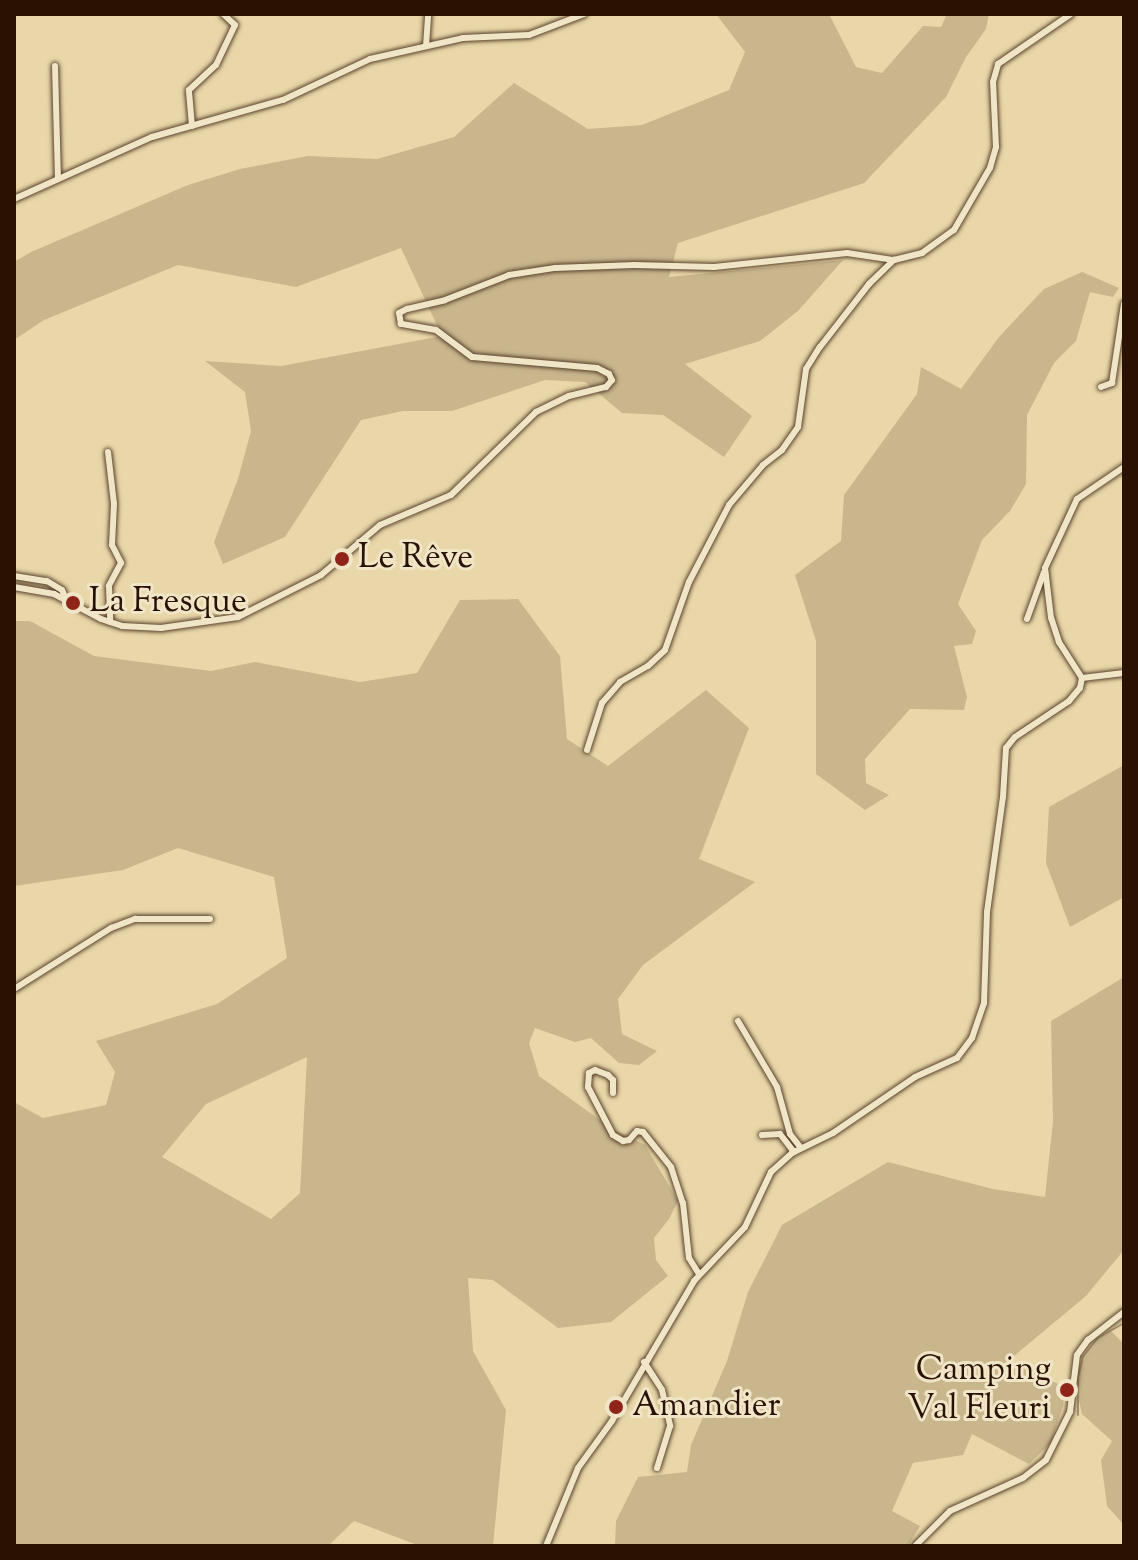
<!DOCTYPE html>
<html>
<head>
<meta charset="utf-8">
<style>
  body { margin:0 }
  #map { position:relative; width:1138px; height:1560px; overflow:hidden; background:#e9d7a9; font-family:"Sorts Mill Goudy",serif }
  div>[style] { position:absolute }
  .green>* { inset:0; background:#c9b68d }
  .stream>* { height:2px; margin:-1px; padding:0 1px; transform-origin:1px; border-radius:1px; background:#a89470 }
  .roads { filter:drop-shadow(0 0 2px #5a432c) drop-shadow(0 0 2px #5a432c) }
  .minor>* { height:6px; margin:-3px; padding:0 3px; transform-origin:3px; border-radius:3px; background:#f1e5c7 }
  .dots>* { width:22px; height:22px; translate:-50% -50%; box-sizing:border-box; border:4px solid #f1e5c7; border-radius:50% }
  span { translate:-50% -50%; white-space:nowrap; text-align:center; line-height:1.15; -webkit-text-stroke:6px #f1e5c7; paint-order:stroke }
  .poi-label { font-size:34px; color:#2a1202 }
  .left { translate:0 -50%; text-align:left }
  .right { translate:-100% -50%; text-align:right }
  .frame { position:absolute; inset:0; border:16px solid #2a1202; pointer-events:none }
</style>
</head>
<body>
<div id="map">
  <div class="green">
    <div style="clip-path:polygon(716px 14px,829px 14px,856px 67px,882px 73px,923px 26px,941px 27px,947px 14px,989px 14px,986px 29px,966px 57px,946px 97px,864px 183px,678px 243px,669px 277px,843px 260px,798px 311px,760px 341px,685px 364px,752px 416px,724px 457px,663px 415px,622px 413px,585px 382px,545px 380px,452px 411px,403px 411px,361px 420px,285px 537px,223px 564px,214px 542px,238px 479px,251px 431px,245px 392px,205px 361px,281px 366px,442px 336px,401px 248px,296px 287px,178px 265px,44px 320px,14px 340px,14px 262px,31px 252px,188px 185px,240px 169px,308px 156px,377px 159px,454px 137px,514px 83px,588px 129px,642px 125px,729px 90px,745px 52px)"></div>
    <div style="clip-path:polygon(1082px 272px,1119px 288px,1113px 297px,1090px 292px,1076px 341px,1054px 363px,1027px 415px,1026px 484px,1010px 511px,982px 540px,958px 604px,976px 631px,972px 644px,954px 646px,967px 697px,964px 710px,910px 709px,865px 759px,866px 783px,889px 795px,865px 810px,816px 774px,816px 641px,795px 575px,841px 541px,844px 495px,917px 394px,921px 367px,961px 389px,999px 337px,1044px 289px)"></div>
    <div style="clip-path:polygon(evenodd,518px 599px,560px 656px,567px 739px,608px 766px,706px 690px,749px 728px,699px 859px,755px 882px,643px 965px,618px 999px,622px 1034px,657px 1051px,639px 1065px,619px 1063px,591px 1038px,575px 1042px,535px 1028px,529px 1043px,539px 1076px,611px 1128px,645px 1145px,678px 1201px,669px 1219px,654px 1238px,656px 1260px,668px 1276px,611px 1322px,558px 1328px,493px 1280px,468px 1278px,473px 1351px,506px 1410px,493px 1546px,420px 1546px,354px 1521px,328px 1546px,14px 1546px,14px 1102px,43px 1118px,106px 1105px,115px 1072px,96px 1041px,217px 1004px,287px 958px,274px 877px,178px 848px,123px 870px,14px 886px,14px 621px,30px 621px,94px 656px,211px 671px,255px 662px,360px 682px,417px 673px,460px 600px,518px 599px,307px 1057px,300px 1193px,271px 1219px,162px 1157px,206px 1104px,307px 1057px)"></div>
    <div style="clip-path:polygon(1124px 765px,1124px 897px,1070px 927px,1046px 863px,1049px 807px)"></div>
    <div style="clip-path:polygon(1124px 977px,1124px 1250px,1086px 1296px,1008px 1361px,1065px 1387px,1063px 1406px,1051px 1443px,1029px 1464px,972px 1434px,963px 1455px,913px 1463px,892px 1511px,920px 1526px,908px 1546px,615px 1546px,616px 1521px,638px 1477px,687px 1472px,691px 1445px,727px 1361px,748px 1292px,782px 1225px,888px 1162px,993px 1189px,1045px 1197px,1053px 1121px,1051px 1021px)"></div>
    <div style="clip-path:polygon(1111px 1331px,1124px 1344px,1124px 1525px,1107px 1506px,1101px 1460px,1112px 1441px,1082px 1414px,1079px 1400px,1079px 1371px,1085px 1357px,1098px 1340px)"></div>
  </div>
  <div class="stream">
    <div style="left:1078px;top:1415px;width:39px;rotate:-90deg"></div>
    <div style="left:1078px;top:1376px;width:20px;rotate:-75deg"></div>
    <div style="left:1083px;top:1357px;width:24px;rotate:-52deg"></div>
    <div style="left:1098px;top:1338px;width:30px;rotate:-30deg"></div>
  </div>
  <div class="roads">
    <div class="minor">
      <div style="left:426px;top:46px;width:32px;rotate:-86deg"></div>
      <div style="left:55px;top:66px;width:111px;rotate:88.5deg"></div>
      <div style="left:192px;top:126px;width:36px;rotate:-95deg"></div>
      <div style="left:189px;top:90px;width:37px;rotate:-43deg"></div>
      <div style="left:216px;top:65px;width:44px;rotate:-64.6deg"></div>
      <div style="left:235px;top:25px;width:16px;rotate:-137deg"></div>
      <div style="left:14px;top:199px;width:151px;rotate:-24.2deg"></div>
      <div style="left:152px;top:137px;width:136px;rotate:-15.8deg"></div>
      <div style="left:283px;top:100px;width:96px;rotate:-25.2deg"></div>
      <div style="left:370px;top:59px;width:95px;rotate:-12.7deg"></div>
      <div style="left:463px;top:38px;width:66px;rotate:-2.6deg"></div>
      <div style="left:529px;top:35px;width:59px;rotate:-20.9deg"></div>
      <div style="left:1101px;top:387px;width:12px;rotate:-20deg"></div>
      <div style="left:1112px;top:383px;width:80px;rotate:-81.4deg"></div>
      <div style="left:108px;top:452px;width:52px;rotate:83.4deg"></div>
      <div style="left:114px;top:504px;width:41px;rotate:92.8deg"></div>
      <div style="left:112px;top:545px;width:20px;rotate:63deg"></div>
      <div style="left:121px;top:563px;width:26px;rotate:118deg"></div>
      <div style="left:109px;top:586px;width:36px;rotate:88deg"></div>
      <div style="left:14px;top:576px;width:33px;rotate:9deg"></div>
      <div style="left:47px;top:581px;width:17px;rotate:31deg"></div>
      <div style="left:62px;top:590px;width:10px;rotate:66deg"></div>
      <div style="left:14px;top:587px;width:41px;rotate:9.9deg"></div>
      <div style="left:54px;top:594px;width:53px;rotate:28deg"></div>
      <div style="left:101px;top:619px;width:22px;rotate:18deg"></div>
      <div style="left:122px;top:626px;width:39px;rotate:3deg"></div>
      <div style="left:161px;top:628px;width:78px;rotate:-8.1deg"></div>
      <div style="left:238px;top:617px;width:93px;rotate:-26.8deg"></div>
      <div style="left:321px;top:575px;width:77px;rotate:-40.3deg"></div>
      <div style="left:380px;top:525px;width:77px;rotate:-22.9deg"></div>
      <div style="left:451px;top:495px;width:119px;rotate:-44.3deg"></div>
      <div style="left:536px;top:412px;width:37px;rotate:-26deg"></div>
      <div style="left:569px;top:396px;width:38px;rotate:-14deg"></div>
      <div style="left:606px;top:387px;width:9px;rotate:-49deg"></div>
      <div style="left:612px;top:380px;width:7px;rotate:-117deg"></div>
      <div style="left:609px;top:374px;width:13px;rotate:-153deg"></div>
      <div style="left:597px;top:368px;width:125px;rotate:-175deg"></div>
      <div style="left:472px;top:357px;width:45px;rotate:-143.1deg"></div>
      <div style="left:436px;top:330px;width:36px;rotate:-170deg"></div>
      <div style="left:401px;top:324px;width:11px;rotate:-100deg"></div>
      <div style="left:399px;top:313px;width:9px;rotate:-27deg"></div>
      <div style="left:407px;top:309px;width:39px;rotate:-13deg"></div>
      <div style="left:445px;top:300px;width:69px;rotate:-21.3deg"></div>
      <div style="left:509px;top:275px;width:47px;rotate:-8.7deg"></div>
      <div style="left:555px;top:268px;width:79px;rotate:-2.2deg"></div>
      <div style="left:634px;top:265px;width:80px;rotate:1.4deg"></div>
      <div style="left:714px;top:267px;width:134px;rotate:-6deg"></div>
      <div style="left:847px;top:253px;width:48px;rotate:8.5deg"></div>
      <div style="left:894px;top:260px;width:29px;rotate:-14deg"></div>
      <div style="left:922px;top:253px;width:39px;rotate:-36deg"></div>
      <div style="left:954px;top:230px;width:72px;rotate:-59.9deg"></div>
      <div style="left:990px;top:168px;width:22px;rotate:-74deg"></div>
      <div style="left:996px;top:147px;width:65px;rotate:-92.6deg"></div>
      <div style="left:993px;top:82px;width:19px;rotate:-74deg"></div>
      <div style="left:998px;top:64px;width:88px;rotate:-34.4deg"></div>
      <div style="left:1027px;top:619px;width:50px;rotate:-70.1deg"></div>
      <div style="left:1082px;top:678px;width:42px;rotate:-6.8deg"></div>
      <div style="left:587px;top:750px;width:49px;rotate:-72.3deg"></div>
      <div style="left:602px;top:703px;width:28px;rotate:-49deg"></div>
      <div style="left:620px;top:682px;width:32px;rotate:-30deg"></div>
      <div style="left:648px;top:666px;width:23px;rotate:-43deg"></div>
      <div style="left:665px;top:650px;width:72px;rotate:-70.6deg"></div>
      <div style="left:689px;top:582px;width:87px;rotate:-62.5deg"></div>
      <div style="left:729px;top:505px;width:52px;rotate:-49.6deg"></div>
      <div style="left:763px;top:465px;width:24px;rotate:-38deg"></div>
      <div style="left:782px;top:450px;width:28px;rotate:-55deg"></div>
      <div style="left:798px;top:427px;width:59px;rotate:-82.1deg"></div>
      <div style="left:806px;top:369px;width:26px;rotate:-58deg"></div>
      <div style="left:820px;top:347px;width:80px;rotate:-52.1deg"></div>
      <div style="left:869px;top:284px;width:35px;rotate:-44deg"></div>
      <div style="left:14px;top:989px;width:115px;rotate:-32.2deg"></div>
      <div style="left:111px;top:928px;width:26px;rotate:-21deg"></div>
      <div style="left:135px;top:919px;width:75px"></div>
      <div style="left:738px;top:1021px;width:77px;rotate:59.4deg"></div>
      <div style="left:777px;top:1087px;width:49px;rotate:74.5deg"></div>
      <div style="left:790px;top:1134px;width:18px;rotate:52deg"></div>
      <div style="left:613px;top:1093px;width:13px;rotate:-90deg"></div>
      <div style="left:613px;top:1080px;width:7px;rotate:-135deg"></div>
      <div style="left:608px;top:1075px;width:14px;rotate:-159deg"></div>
      <div style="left:595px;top:1070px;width:7px;rotate:153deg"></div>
      <div style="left:589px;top:1073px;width:14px;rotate:94deg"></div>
      <div style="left:588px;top:1087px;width:54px;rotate:62.5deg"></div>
      <div style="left:613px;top:1135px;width:12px;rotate:31deg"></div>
      <div style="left:623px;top:1141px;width:6px;rotate:-9deg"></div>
      <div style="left:629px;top:1140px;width:12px;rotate:-48deg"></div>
      <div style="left:637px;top:1131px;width:6px;rotate:9deg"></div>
      <div style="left:643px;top:1132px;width:45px;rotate:51.3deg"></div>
      <div style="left:671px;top:1167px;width:38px;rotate:72deg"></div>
      <div style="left:683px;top:1203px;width:55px;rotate:83.8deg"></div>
      <div style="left:689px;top:1258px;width:19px;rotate:58deg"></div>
      <div style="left:762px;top:1135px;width:18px;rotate:-3deg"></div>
      <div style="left:780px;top:1134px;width:23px;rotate:52deg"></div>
      <div style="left:644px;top:1362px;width:33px;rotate:57deg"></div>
      <div style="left:662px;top:1390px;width:37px;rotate:77deg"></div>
      <div style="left:670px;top:1426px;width:44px;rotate:107.2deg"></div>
      <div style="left:546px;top:1546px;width:84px;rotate:-67.7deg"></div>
      <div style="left:578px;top:1468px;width:58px;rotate:-54.1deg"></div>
      <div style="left:612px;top:1421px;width:162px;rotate:-59.6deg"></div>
      <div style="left:694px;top:1281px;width:74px;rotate:-46.6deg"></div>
      <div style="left:745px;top:1227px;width:61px;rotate:-64.7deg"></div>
      <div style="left:771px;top:1172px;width:28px;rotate:-42deg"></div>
      <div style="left:792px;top:1153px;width:46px;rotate:-26deg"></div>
      <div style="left:833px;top:1133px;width:99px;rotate:-34.3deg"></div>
      <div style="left:915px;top:1077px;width:46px;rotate:-24.3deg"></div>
      <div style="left:957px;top:1058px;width:25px;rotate:-53deg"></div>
      <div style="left:972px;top:1038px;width:37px;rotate:-71deg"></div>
      <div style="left:984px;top:1003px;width:91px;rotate:-88.1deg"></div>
      <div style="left:987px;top:912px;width:116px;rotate:-82.1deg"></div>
      <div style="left:1003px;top:797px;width:49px;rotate:-86.5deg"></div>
      <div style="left:1006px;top:748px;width:14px;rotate:-51deg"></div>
      <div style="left:1015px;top:737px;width:65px;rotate:-33.7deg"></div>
      <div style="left:1069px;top:701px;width:17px;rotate:-50deg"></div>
      <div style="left:1080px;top:688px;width:10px;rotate:-79deg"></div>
      <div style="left:1082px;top:678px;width:43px;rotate:-122.6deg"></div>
      <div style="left:1059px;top:642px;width:25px;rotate:-108deg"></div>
      <div style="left:1051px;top:618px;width:50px;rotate:-96.8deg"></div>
      <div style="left:1045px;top:568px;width:76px;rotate:-65.1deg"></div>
      <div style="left:1077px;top:499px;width:57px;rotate:-34.2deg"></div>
      <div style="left:915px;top:1546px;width:49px;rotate:-45deg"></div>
      <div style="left:950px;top:1511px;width:80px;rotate:-24.3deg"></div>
      <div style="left:1023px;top:1478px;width:29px;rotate:-38deg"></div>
      <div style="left:1046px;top:1460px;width:54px;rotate:-63.4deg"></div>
      <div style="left:1070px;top:1412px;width:57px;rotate:-83deg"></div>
      <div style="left:1077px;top:1355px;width:19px;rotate:-54deg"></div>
      <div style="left:1088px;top:1340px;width:46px;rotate:-37.9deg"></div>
    </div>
  </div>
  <div class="dots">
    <div style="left:342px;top:559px;background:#8f2418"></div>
    <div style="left:73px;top:603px;background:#8f2418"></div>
    <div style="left:1067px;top:1390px;background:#8f2418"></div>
    <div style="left:616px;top:1407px;background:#8f2418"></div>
  </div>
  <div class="poi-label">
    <span class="left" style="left:358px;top:559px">Le Rêve</span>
    <span class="left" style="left:89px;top:603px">La Fresque</span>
    <span class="right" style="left:1051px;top:1390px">Camping<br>Val Fleuri</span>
    <span class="left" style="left:632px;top:1407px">Amandier</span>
  </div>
  <div class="frame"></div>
</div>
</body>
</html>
